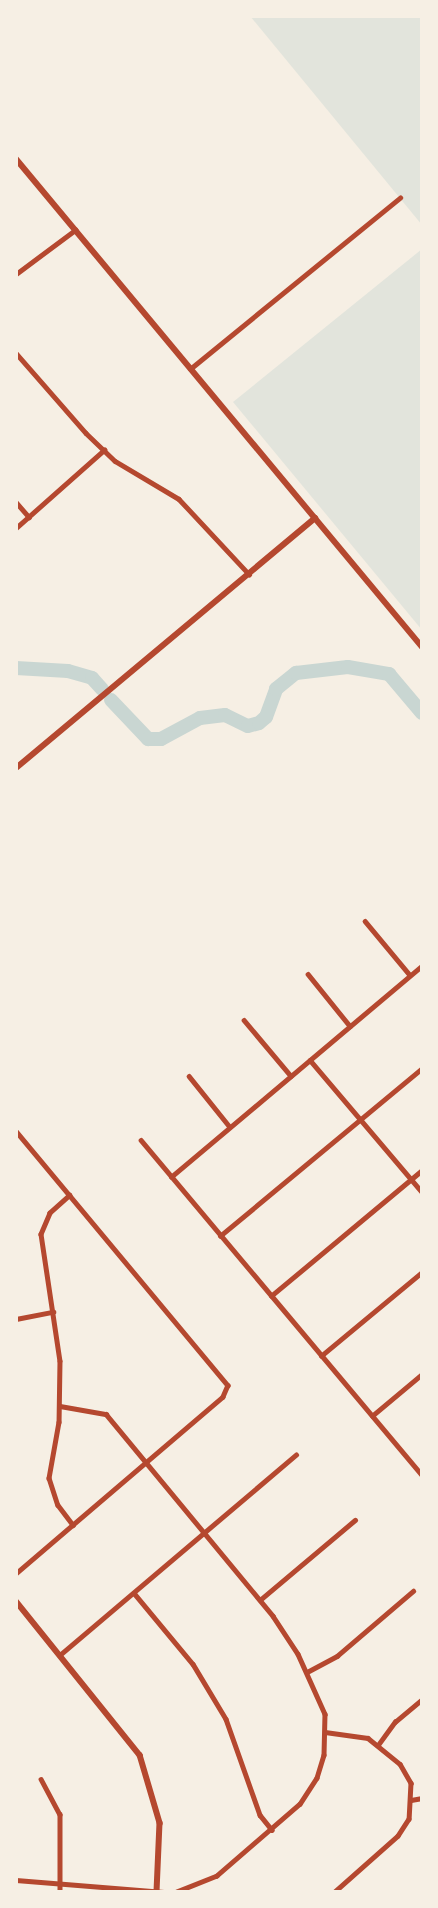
<!DOCTYPE html>
<html>
<head>
<meta charset="utf-8">
<style>
  body { margin:0 }
  #map { position:relative; width:438px; height:1908px; overflow:hidden; background:#f6efe4; font-family:Signika,sans-serif }
  div>[style] { position:absolute }
  .green>* { inset:0; background:#e2e4dc }
  .river>* { height:14px; margin:-7px; padding:0 7px; transform-origin:7px; border-radius:7px; background:#c9d6d2 }
  .minor>* { height:4.5px; margin:-2.25px; padding:0 2.25px; transform-origin:2.25px; border-radius:2.25px; background:#b5482f }
  .tertiary>* { height:5.5px; margin:-2.75px; padding:0 2.75px; transform-origin:2.75px; border-radius:2.75px; background:#b5482f }
  .secondary>* { height:6px; margin:-3px; padding:0 3px; transform-origin:3px; border-radius:3px; background:#b5482f }
  span { translate:-50% -50%; white-space:nowrap; text-align:center; line-height:1.15; -webkit-text-stroke:4.5px #f6efe4; paint-order:stroke }
  .frame { position:absolute; inset:0; border:18px solid #f6efe4; pointer-events:none }
</style>
</head>
<body>
<div id="map">
  <div class="green">
    <div style="clip-path:polygon(250px 16px,422px 16px,422px 225px)"></div>
    <div style="clip-path:polygon(422px 249px,422px 630px,233px 402px)"></div>
  </div>
  <div class="river">
    <div style="left:16px;top:668px;width:52px;rotate:3.3deg"></div>
    <div style="left:68px;top:671px;width:25px;rotate:16deg"></div>
    <div style="left:92px;top:678px;width:15px;rotate:48deg"></div>
    <div style="left:111px;top:700px;width:54px;rotate:46.5deg"></div>
    <div style="left:148px;top:739px;width:13px"></div>
    <div style="left:161px;top:739px;width:44px;rotate:-28.3deg"></div>
    <div style="left:200px;top:718px;width:25px;rotate:-7deg"></div>
    <div style="left:225px;top:715px;width:25px;rotate:26deg"></div>
    <div style="left:248px;top:726px;width:11px;rotate:-15deg"></div>
    <div style="left:259px;top:723px;width:9px;rotate:-41deg"></div>
    <div style="left:266px;top:717px;width:30px;rotate:-70deg"></div>
    <div style="left:276px;top:689px;width:26px;rotate:-39deg"></div>
    <div style="left:296px;top:673px;width:52px;rotate:-6.6deg"></div>
    <div style="left:348px;top:667px;width:42px;rotate:9.7deg"></div>
    <div style="left:389px;top:674px;width:51px;rotate:49.8deg"></div>
  </div>
  <div class="minor">
    <div style="left:16px;top:274px;width:74px;rotate:-36.7deg"></div>
    <div style="left:16px;top:353px;width:106px;rotate:48.8deg"></div>
    <div style="left:86px;top:433px;width:40px;rotate:44deg"></div>
    <div style="left:115px;top:461px;width:74px;rotate:30.7deg"></div>
    <div style="left:179px;top:499px;width:103px;rotate:47deg"></div>
    <div style="left:190px;top:369px;width:271px;rotate:-39.2deg"></div>
    <div style="left:16px;top:502px;width:20px;rotate:49deg"></div>
    <div style="left:16px;top:528px;width:118px;rotate:-41.6deg"></div>
    <div style="left:365px;top:921px;width:70px;rotate:50.2deg"></div>
    <div style="left:308px;top:974px;width:67px;rotate:51.1deg"></div>
    <div style="left:244px;top:1020px;width:73px;rotate:50deg"></div>
    <div style="left:310px;top:1060px;width:173px;rotate:49.7deg"></div>
    <div style="left:189px;top:1076px;width:65px;rotate:51.2deg"></div>
    <div style="left:16px;top:1131px;width:331px;rotate:50.2deg"></div>
    <div style="left:228px;top:1385px;width:13px;rotate:113deg"></div>
    <div style="left:223px;top:1397px;width:272px;rotate:139.5deg"></div>
    <div style="left:141px;top:1140px;width:437px;rotate:50deg"></div>
    <div style="left:171px;top:1177px;width:328px;rotate:-40.1deg"></div>
    <div style="left:70px;top:1195px;width:27px;rotate:138deg"></div>
    <div style="left:50px;top:1213px;width:23px;rotate:113deg"></div>
    <div style="left:41px;top:1234px;width:128px;rotate:81.5deg"></div>
    <div style="left:60px;top:1361px;width:61px;rotate:90.9deg"></div>
    <div style="left:59px;top:1422px;width:57px;rotate:100.1deg"></div>
    <div style="left:49px;top:1478px;width:28px;rotate:72deg"></div>
    <div style="left:58px;top:1505px;width:25px;rotate:53deg"></div>
    <div style="left:220px;top:1236px;width:263px;rotate:-39.7deg"></div>
    <div style="left:271px;top:1296px;width:197px;rotate:-39.8deg"></div>
    <div style="left:16px;top:1319px;width:38px;rotate:-11deg"></div>
    <div style="left:321px;top:1356px;width:131px;rotate:-39.7deg"></div>
    <div style="left:60px;top:1406px;width:47px;rotate:9.9deg"></div>
    <div style="left:106px;top:1414px;width:262px;rotate:50.4deg"></div>
    <div style="left:273px;top:1616px;width:45px;rotate:56.7deg"></div>
    <div style="left:298px;top:1654px;width:66px;rotate:65.8deg"></div>
    <div style="left:325px;top:1714px;width:41px;rotate:91.4deg"></div>
    <div style="left:324px;top:1755px;width:24px;rotate:107deg"></div>
    <div style="left:317px;top:1778px;width:31px;rotate:123deg"></div>
    <div style="left:300px;top:1804px;width:110px;rotate:139.1deg"></div>
    <div style="left:217px;top:1876px;width:43px;rotate:158.2deg"></div>
    <div style="left:372px;top:1416px;width:65px;rotate:-40deg"></div>
    <div style="left:134px;top:1593px;width:92px;rotate:50.3deg"></div>
    <div style="left:193px;top:1664px;width:64px;rotate:59deg"></div>
    <div style="left:226px;top:1719px;width:102px;rotate:70.5deg"></div>
    <div style="left:260px;top:1815px;width:19px;rotate:51deg"></div>
    <div style="left:260px;top:1600px;width:124px;rotate:-40.1deg"></div>
    <div style="left:61px;top:1654px;width:308px;rotate:-40.3deg"></div>
    <div style="left:307px;top:1672px;width:34px;rotate:-28deg"></div>
    <div style="left:337px;top:1656px;width:100px;rotate:-40.5deg"></div>
    <div style="left:325px;top:1732px;width:43px;rotate:7.9deg"></div>
    <div style="left:368px;top:1738px;width:41px;rotate:39.1deg"></div>
    <div style="left:400px;top:1764px;width:22px;rotate:60deg"></div>
    <div style="left:411px;top:1783px;width:36px;rotate:93deg"></div>
    <div style="left:409px;top:1819px;width:20px;rotate:123deg"></div>
    <div style="left:398px;top:1836px;width:84px;rotate:138.4deg"></div>
    <div style="left:378px;top:1745px;width:29px;rotate:-54deg"></div>
    <div style="left:395px;top:1722px;width:35px;rotate:-40deg"></div>
    <div style="left:41px;top:1779px;width:40px;rotate:62deg"></div>
    <div style="left:60px;top:1814px;width:78px;rotate:90deg"></div>
    <div style="left:411px;top:1800px;width:11px;rotate:-10deg"></div>
    <div style="left:16px;top:1880px;width:148px;rotate:4.6deg"></div>
  </div>
  <div class="tertiary">
    <div style="left:16px;top:1601px;width:198px;rotate:51.2deg"></div>
    <div style="left:140px;top:1755px;width:71px;rotate:73.6deg"></div>
    <div style="left:160px;top:1823px;width:69px;rotate:92.5deg"></div>
  </div>
  <div class="secondary">
    <div style="left:16px;top:159px;width:635px;rotate:50.24deg"></div>
    <div style="left:16px;top:768px;width:390px;rotate:-39.9deg"></div>
  </div>
  <div class="frame"></div>
</div>
</body>
</html>
